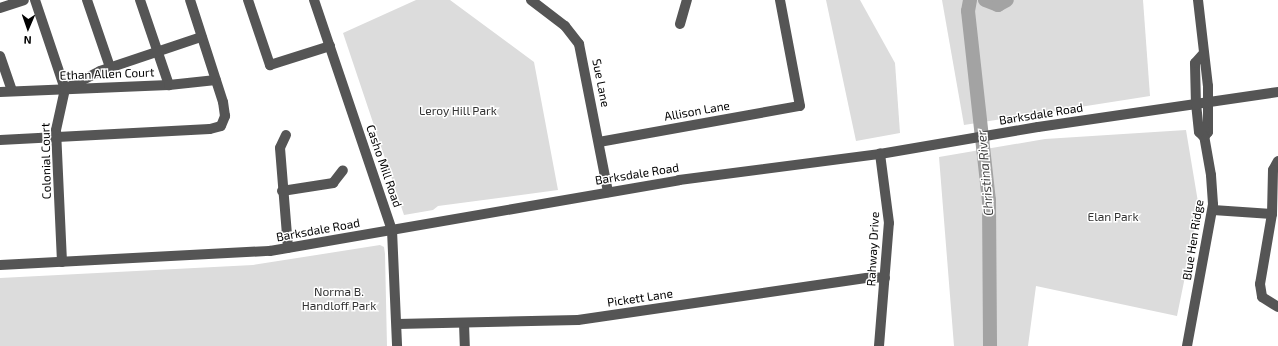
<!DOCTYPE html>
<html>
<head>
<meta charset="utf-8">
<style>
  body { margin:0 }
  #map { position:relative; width:1278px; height:346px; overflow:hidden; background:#fff; font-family:"Exo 2",sans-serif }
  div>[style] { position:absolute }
  .green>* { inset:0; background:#dcdcdc }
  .river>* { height:14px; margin:-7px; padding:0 7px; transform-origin:7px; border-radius:7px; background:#a3a3a3 }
  .minor>* { height:10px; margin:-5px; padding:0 5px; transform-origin:5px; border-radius:5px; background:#555 }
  span { translate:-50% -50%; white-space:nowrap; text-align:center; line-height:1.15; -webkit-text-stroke:3px #fff; paint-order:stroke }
  .street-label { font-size:12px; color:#000 }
  .park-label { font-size:12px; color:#333 }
  .water-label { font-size:13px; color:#444; font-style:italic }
  .north { position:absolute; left:8px; top:8px; width:40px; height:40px; -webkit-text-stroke:3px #fff; paint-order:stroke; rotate:182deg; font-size:11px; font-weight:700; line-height:16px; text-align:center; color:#000 }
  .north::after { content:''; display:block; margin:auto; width:14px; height:18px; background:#000; clip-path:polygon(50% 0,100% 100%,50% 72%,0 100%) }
</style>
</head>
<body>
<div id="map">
  <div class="green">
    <div style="clip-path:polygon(416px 0,450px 0,534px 62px,558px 190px,438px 206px,433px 210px,404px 215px,343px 33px)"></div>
    <div style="clip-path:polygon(826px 0,860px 0,895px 63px,900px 133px,856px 141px)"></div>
    <div style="clip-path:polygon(942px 0,1143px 0,1150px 96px,964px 125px)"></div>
    <div style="clip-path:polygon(1186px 130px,1199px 208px,1177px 316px,1036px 286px,1028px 346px,954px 346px,939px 157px,1045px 139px)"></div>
    <div style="clip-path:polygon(380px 245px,384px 247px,385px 254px,387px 346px,0 346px,0 278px,253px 265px)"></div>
  </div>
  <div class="river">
    <div style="left:970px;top:0;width:11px;rotate:100deg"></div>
    <div style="left:968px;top:11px;width:190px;rotate:83.7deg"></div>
    <div style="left:989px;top:200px;width:146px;rotate:89.6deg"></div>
    <div style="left:985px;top:0;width:14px;rotate:21deg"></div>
    <div style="left:998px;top:5px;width:10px;rotate:-29deg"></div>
  </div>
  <div class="minor">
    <div style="left:35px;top:0;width:94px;rotate:71.4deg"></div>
    <div style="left:87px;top:0;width:71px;rotate:71.1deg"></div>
    <div style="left:140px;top:0;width:90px;rotate:71.2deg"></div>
    <div style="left:248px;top:0;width:69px;rotate:71.3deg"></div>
    <div style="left:270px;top:65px;width:63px;rotate:-17.6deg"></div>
    <div style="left:314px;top:0;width:243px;rotate:71.3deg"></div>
    <div style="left:392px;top:230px;width:116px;rotate:87.5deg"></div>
    <div style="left:531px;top:0;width:43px;rotate:37.4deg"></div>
    <div style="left:565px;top:26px;width:23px;rotate:52deg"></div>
    <div style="left:579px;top:44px;width:151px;rotate:78.9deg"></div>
    <div style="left:1198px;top:0;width:87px;rotate:83.4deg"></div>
    <div style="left:1208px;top:86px;width:46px;rotate:90deg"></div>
    <div style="left:1208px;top:132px;width:6px;rotate:129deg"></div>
    <div style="left:0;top:8px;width:25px;rotate:-18deg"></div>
    <div style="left:680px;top:24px;width:25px;rotate:-74deg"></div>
    <div style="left:0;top:56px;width:37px;rotate:71deg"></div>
    <div style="left:0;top:92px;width:169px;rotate:-2.4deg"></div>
    <div style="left:169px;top:85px;width:47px;rotate:-6.1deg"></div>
    <div style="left:286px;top:135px;width:14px;rotate:115deg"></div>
    <div style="left:280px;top:148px;width:100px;rotate:85.4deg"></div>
    <div style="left:0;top:140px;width:210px;rotate:-3deg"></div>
    <div style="left:210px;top:129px;width:11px;rotate:-15deg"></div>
    <div style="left:221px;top:126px;width:11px;rotate:-68deg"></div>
    <div style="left:225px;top:116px;width:14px;rotate:-98deg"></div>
    <div style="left:223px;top:102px;width:107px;rotate:-107.9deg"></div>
    <div style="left:599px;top:142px;width:204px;rotate:-10.2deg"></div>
    <div style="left:800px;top:106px;width:108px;rotate:-100.7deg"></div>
    <div style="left:1278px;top:161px;width:10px;rotate:119deg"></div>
    <div style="left:1273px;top:170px;width:44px;rotate:91.3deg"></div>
    <div style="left:1272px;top:214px;width:71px;rotate:99.7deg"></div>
    <div style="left:1260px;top:284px;width:13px;rotate:81deg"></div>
    <div style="left:1262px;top:297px;width:19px;rotate:32deg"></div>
    <div style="left:282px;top:191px;width:52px;rotate:-8.9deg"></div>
    <div style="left:333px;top:183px;width:16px;rotate:-52deg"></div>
    <div style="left:1213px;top:210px;width:59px;rotate:3.9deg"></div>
    <div style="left:62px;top:262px;width:132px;rotate:-92.6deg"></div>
    <div style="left:56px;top:130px;width:42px;rotate:-77.6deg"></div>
    <div style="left:65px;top:89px;width:39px;rotate:-27deg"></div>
    <div style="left:100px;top:71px;width:107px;rotate:-18.6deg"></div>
    <div style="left:0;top:265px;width:270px;rotate:-3deg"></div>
    <div style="left:270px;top:251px;width:415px;rotate:-9.8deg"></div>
    <div style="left:679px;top:180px;width:203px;rotate:-7.4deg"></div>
    <div style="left:880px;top:154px;width:160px;rotate:-9.7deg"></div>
    <div style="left:1038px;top:127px;width:243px;rotate:-8.3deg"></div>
    <div style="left:464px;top:323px;width:23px;rotate:88deg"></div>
    <div style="left:397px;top:324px;width:181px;rotate:-1.3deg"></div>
    <div style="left:578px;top:320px;width:296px;rotate:-8.3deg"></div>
    <div style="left:871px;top:277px;width:14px;rotate:4deg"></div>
    <div style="left:879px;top:346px;width:123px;rotate:-85.4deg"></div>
    <div style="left:889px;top:223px;width:70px;rotate:-97.4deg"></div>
    <div style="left:1187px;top:346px;width:144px;rotate:-79.6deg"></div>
    <div style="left:1213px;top:204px;width:29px;rotate:-94deg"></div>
    <div style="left:1211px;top:175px;width:39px;rotate:-100deg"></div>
    <div style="left:1204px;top:137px;width:7px;rotate:-135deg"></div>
    <div style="left:1199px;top:132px;width:27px;rotate:-96deg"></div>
    <div style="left:1196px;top:105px;width:42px;rotate:-91.4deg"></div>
    <div style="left:1195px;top:63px;width:13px;rotate:-48deg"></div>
  </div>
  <div class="street-label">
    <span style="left:107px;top:74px;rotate:-2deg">Ethan Allen Court</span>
    <span style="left:601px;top:83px;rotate:79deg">Sue Lane</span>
    <span style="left:697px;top:111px;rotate:-10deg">Allison Lane</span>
    <span style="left:1041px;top:114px;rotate:-9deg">Barksdale Road</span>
    <span style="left:46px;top:161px;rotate:-91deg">Colonial Court</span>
    <span style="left:384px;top:166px;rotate:71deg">Casho Mill Road</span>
    <span style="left:637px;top:174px;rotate:-9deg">Barksdale Road</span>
    <span style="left:318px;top:230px;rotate:-10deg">Barksdale Road</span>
    <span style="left:1193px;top:240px;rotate:-81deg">Blue Hen Ridge</span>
    <span style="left:873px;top:249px;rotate:-87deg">Rahway Drive</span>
    <span style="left:640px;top:298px;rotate:-8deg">Pickett Lane</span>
  </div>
  <div class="park-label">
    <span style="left:458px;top:111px">Leroy Hill Park</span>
    <span style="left:1113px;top:217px">Elan Park</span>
    <span style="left:339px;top:299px">Norma B.<br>Handloff Park</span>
  </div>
  <div class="water-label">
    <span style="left:985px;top:173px;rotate:-95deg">Christina River</span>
  </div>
  <div class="north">N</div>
</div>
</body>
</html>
